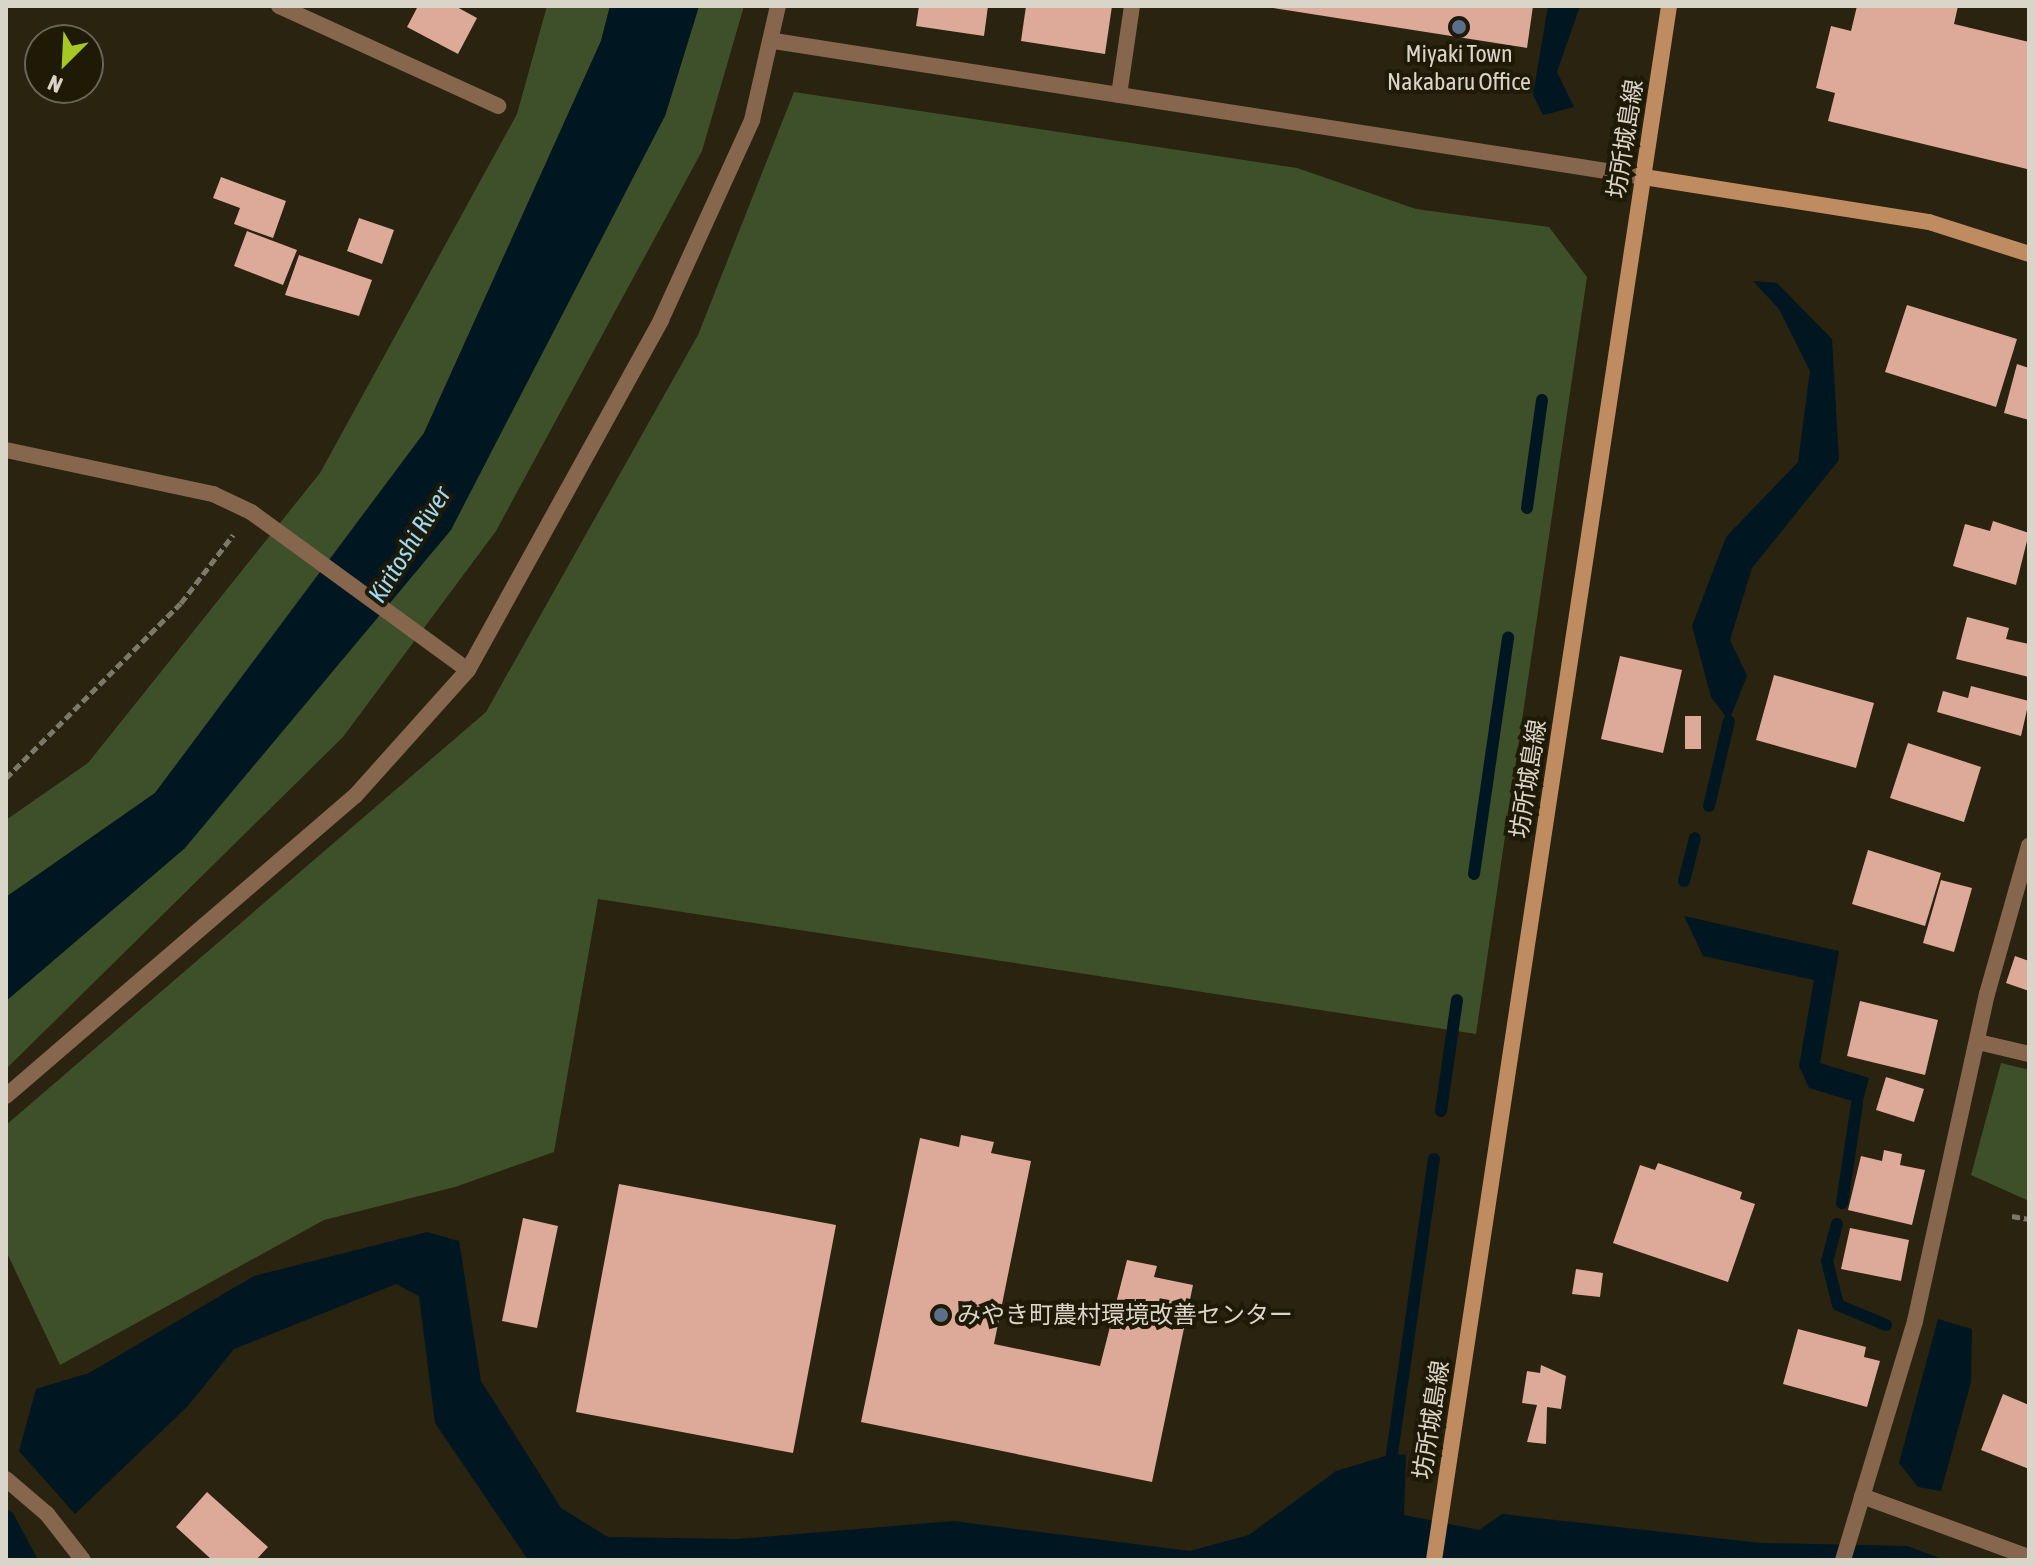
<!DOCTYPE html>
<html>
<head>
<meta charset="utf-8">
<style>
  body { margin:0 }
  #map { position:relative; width:2035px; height:1566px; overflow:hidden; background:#29230f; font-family:"Asap Condensed","Noto Sans JP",sans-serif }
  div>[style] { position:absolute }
  .green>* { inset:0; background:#3e502a }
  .water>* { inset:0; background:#001722 }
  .stream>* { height:12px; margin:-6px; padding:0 6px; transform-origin:6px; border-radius:6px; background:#001722 }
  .building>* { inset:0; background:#dda998 }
  .path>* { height:5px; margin-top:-2.5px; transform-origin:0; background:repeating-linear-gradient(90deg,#7e7868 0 8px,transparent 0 12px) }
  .lane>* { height:16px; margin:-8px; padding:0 8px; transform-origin:8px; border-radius:8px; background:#86664c }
  .street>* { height:16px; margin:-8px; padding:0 8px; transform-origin:8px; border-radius:8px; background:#86664c }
  .secondary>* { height:16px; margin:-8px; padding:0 8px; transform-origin:8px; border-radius:8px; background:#bf8b61 }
  .dots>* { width:22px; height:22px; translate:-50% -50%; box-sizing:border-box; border:4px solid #1f1a06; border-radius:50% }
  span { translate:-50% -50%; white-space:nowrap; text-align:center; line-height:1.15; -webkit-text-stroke:8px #1f1a06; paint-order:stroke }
  .poi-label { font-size:24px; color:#d9d5c9 }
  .left { translate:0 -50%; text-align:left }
  .street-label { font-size:24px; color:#d9d5c9 }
  .water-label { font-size:26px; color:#9bdaf9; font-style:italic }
  .frame { position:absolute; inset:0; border:8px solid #d9d5c9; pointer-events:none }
  .north { position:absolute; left:24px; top:24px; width:80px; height:80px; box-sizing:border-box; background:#1f1a06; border:2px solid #696554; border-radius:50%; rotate:204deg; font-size:22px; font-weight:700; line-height:32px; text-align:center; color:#d9d5c9 }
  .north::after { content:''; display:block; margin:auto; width:28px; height:36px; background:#a5c823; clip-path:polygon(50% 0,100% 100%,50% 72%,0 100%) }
</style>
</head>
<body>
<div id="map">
  <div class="green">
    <div style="clip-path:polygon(547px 6px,610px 6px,601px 41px,424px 433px,155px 793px,6px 897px,6px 820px,88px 763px,320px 473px,517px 114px)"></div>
    <div style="clip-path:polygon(699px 6px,744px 6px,702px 151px,496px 531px,343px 737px,6px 1069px,6px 1001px,185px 848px,665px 116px)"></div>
    <div style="clip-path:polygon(794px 92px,1297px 168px,1416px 209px,1549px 227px,1587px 277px,1476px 1034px,598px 899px,554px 1152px,455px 1187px,324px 1220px,60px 1365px,6px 1251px,6px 1125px,486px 712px,698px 335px)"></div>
    <div style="clip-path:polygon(2001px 1063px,2029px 1070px,2029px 1201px,1971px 1175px)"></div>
  </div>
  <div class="water">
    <div style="clip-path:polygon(610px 6px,699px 6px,665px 116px,451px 530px,185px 848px,6px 1001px,6px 897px,155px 793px,424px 433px,601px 41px)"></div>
    <div style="clip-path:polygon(1548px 6px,1580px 6px,1557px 72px,1574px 107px,1543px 115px,1533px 95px)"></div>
    <div style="clip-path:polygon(1753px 281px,1777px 283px,1832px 339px,1839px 460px,1752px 568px,1730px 640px,1747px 676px,1729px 721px,1711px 697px,1692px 626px,1726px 537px,1798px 462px,1810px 371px,1779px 309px)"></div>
    <div style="clip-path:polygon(1684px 916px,1839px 951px,1820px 1063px,1869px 1078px,1862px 1104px,1809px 1088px,1799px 1066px,1814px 980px,1703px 956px)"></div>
    <div style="clip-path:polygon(427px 1232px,459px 1241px,481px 1381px,561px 1508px,608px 1537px,737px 1539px,953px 1521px,1190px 1551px,1249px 1535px,1336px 1471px,1392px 1454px,1406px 1455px,1404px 1515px,1479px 1530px,1502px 1514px,1761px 1543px,1907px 1546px,1945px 1560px,528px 1560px,435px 1423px,419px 1296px,396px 1284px,234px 1349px,188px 1406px,75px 1514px,19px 1451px,36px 1389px,89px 1373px,254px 1276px)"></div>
    <div style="clip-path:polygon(1938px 1319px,1972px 1329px,1971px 1382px,1941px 1491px,1918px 1487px,1899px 1463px)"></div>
    <div style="clip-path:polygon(6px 1509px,13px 1513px,38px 1560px,6px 1560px)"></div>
  </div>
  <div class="stream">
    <div style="left:1527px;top:508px;width:109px;rotate:-82.1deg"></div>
    <div style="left:1709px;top:806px;width:87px;rotate:-76.8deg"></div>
    <div style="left:1474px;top:874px;width:239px;rotate:-81.8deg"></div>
    <div style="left:1684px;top:881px;width:44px;rotate:-75.7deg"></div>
    <div style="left:1441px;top:1111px;width:112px;rotate:-81.8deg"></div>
    <div style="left:1842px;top:1203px;width:100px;rotate:-81.4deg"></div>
    <div style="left:1837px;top:1224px;width:38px;rotate:105deg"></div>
    <div style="left:1827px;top:1261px;width:45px;rotate:76deg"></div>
    <div style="left:1838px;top:1305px;width:52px;rotate:22.6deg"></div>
    <div style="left:1392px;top:1454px;width:298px;rotate:-81.9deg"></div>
  </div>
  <div class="building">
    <div style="clip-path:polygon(418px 6px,455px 6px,477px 18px,458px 54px,407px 27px)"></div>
    <div style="clip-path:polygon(919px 6px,988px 6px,984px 36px,916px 26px)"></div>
    <div style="clip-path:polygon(1026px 6px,1112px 6px,1105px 54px,1021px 41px)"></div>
    <div style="clip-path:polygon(1261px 6px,1533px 6px,1527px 48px)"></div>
    <div style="clip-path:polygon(1857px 6px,1958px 6px,1954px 24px,2029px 42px,2027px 169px,1828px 121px,1835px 93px,1816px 88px,1831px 26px,1851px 31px)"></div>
    <div style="clip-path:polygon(221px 177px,286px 201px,273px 238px,234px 224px,240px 208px,213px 198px)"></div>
    <div style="clip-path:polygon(359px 218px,394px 230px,382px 264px,347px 251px)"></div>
    <div style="clip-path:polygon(247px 231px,297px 250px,283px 285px,234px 266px)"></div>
    <div style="clip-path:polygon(299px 255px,372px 280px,359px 316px,285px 295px)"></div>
    <div style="clip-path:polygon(1907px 305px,2017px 339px,1996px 407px,1885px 372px)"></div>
    <div style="clip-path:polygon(2017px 364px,2029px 368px,2029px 420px,2004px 413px)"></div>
    <div style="clip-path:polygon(1993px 521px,2029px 533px,2016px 585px,1953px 566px,1965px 524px,1990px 531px)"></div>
    <div style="clip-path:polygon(1967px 617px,2009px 628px,2006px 639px,2029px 644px,2029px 677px,1956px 659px)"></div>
    <div style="clip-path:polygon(1620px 656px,1682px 670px,1663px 753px,1601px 739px)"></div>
    <div style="clip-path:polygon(1774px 675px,1874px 703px,1856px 768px,1756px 740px)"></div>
    <div style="clip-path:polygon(1971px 686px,2029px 701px,2021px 736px,1937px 712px,1943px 691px,1968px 698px)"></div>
    <div style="clip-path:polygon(1685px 716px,1701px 716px,1701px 749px,1685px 749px)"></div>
    <div style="clip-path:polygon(1908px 743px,1981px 767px,1964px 822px,1890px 798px)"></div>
    <div style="clip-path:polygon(1868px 850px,1941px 873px,1925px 926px,1852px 904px)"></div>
    <div style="clip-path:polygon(1941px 880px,1972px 888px,1954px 952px,1923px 943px)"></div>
    <div style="clip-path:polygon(2015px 956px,2029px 961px,2029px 991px,2006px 983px)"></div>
    <div style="clip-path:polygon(1860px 1001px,1938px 1020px,1925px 1075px,1847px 1056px)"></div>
    <div style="clip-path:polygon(1886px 1077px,1924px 1089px,1914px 1122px,1876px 1110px)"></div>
    <div style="clip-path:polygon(961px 1135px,994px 1142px,991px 1153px,1031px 1161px,994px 1344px,1100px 1366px,1127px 1260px,1157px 1266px,1154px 1277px,1193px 1285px,1152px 1482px,861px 1422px,920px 1138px,959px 1147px)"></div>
    <div style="clip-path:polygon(1884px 1150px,1902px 1154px,1900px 1165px,1925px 1170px,1912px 1225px,1848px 1210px,1861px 1156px,1882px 1161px)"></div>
    <div style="clip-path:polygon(1658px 1163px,1742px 1192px,1740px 1199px,1755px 1204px,1728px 1282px,1613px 1243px,1640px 1165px,1655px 1170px)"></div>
    <div style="clip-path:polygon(619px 1184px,836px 1225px,793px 1453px,576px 1412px)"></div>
    <div style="clip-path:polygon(523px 1218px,558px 1226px,537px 1328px,502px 1321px)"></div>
    <div style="clip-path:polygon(1850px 1228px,1909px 1240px,1901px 1281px,1841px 1269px)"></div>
    <div style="clip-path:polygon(1576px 1269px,1603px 1273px,1600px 1297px,1572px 1294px)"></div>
    <div style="clip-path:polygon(1798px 1329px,1866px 1347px,1864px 1357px,1880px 1361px,1867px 1407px,1783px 1384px)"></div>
    <div style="clip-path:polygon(1541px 1365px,1566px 1376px,1561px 1409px,1547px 1407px,1546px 1444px,1527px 1442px,1537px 1405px,1522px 1403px,1527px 1371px,1540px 1373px)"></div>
    <div style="clip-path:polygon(2003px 1394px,2029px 1405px,2029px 1469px,1981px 1450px)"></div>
    <div style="clip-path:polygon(207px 1492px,268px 1547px,256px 1560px,212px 1560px,176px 1527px)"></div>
  </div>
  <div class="path">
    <div style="left:6px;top:778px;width:247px;rotate:-45deg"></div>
    <div style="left:181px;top:603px;width:86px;rotate:-52.6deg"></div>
    <div style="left:2012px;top:1216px;width:17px;rotate:10deg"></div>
  </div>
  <div class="lane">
    <div style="left:1119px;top:95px;width:90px;rotate:-81.7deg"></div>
  </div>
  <div class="street">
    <div style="left:279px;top:6px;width:241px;rotate:24.5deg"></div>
    <div style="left:774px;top:41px;width:881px;rotate:8.88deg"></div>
    <div style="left:6px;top:450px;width:212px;rotate:12deg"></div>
    <div style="left:213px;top:494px;width:42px;rotate:25.3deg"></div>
    <div style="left:251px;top:512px;width:268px;rotate:36.1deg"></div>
    <div style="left:1978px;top:1042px;width:52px;rotate:13.2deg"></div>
    <div style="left:6px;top:1096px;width:460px;rotate:-40.7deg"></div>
    <div style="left:355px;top:796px;width:169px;rotate:-48.1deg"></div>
    <div style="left:468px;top:670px;width:400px;rotate:-61.1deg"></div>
    <div style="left:661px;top:320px;width:220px;rotate:-65.5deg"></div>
    <div style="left:752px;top:120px;width:117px;rotate:-77.2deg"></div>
    <div style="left:6px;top:1479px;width:54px;rotate:40.5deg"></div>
    <div style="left:47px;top:1514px;width:58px;rotate:52deg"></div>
    <div style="left:1862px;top:1496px;width:178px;rotate:20.1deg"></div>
    <div style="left:1843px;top:1560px;width:250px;rotate:-73.2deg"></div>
    <div style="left:1915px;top:1321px;width:335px;rotate:-77.6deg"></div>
    <div style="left:1987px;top:994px;width:154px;rotate:-74.2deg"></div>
  </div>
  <div class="secondary">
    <div style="left:1644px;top:177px;width:289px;rotate:9deg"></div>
    <div style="left:1929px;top:222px;width:105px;rotate:17.7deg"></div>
    <div style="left:1434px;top:1560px;width:1572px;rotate:-81.4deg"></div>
  </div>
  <div class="dots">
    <div style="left:1459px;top:27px;background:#5c6f8a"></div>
    <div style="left:941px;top:1315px;background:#5c6f8a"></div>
  </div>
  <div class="poi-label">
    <span style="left:1459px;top:68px">Miyaki Town<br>Nakabaru Office</span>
    <span class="left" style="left:957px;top:1315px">みやき町農村環境改善センター</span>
  </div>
  <div class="street-label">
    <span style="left:1625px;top:139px;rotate:-81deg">坊所城島線</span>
    <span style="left:1528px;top:779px;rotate:-81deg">坊所城島線</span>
    <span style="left:1431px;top:1420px;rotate:-81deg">坊所城島線</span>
  </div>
  <div class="water-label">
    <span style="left:410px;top:545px;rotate:-58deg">Kiritoshi River</span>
  </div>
  <div class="frame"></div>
  <div class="north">N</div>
</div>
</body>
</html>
